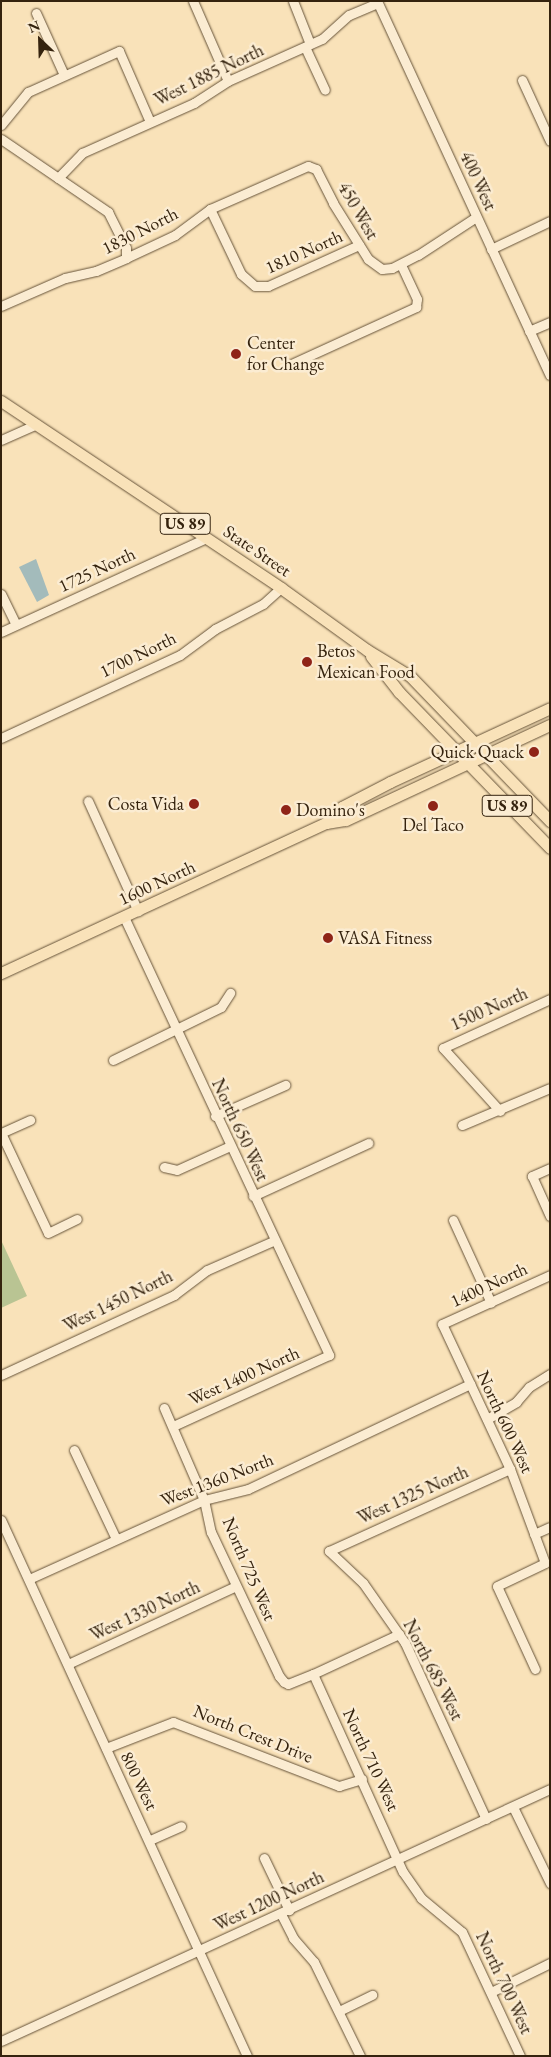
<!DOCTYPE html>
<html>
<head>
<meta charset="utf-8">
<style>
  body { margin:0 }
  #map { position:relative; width:551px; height:2057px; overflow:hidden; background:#f9e2b9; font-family:"EB Garamond",serif }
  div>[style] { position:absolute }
  .green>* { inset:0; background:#b9c493 }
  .water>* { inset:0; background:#a3bbbb }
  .roads { filter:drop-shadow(0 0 1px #665339) drop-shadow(0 0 1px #665339) }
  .minor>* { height:9px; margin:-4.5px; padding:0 4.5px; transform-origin:4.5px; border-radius:4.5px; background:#fbecd2 }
  .major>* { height:11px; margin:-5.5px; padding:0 5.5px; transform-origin:5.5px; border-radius:5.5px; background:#f9e2b9 }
  .dots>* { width:14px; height:14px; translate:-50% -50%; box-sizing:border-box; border:2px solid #fbecd2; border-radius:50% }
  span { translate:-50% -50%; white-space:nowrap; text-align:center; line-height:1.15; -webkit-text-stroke:5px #fbecd2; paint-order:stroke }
  .shield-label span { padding:1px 4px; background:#fbecd2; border:1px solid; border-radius:4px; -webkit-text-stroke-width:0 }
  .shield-label { font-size:16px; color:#35230e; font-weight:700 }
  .street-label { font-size:18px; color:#35230e }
  .poi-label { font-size:18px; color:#35230e }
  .left { translate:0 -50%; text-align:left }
  .right { translate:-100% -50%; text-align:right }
  .frame { position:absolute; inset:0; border:2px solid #35230e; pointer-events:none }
  .north { position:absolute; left:15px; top:15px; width:50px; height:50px; -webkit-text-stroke:4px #fbecd2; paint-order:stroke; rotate:336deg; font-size:14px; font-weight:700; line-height:20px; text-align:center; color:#35230e }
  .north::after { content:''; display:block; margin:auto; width:18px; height:22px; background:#35230e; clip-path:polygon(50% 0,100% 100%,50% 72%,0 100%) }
</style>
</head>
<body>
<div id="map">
  <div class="green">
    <div style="clip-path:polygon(1px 1240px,27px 1296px,1px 1308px)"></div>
  </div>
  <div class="water">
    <div style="clip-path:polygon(36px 559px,49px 595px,37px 602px,19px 567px)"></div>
  </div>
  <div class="roads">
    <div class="minor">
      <div style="left:193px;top:1px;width:87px;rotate:66.4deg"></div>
      <div style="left:293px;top:1px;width:46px;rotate:68.4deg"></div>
      <div style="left:377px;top:1px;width:412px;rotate:65.2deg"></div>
      <div style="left:36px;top:13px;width:68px;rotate:65.7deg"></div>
      <div style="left:305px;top:47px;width:47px;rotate:65.1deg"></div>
      <div style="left:522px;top:80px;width:67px;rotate:65.3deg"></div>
      <div style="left:1px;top:125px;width:43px;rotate:-50.7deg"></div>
      <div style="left:28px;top:92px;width:100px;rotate:-24.3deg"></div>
      <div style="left:119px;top:51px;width:77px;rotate:66.4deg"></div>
      <div style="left:1px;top:139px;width:130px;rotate:34.3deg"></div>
      <div style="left:108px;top:212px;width:40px;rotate:63.4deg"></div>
      <div style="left:126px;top:248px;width:10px;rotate:90deg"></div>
      <div style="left:58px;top:178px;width:35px;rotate:-46deg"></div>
      <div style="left:82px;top:153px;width:123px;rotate:-24.1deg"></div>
      <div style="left:194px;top:103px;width:40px;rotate:-32.9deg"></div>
      <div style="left:228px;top:81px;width:103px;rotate:-24.1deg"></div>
      <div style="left:322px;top:39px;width:36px;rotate:-42deg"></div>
      <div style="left:349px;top:15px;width:30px;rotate:-23deg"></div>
      <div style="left:210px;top:209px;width:72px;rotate:64.5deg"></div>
      <div style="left:241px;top:274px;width:18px;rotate:41deg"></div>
      <div style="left:255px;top:286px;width:13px"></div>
      <div style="left:268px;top:286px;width:100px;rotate:-24.3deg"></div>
      <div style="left:491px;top:249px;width:65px;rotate:-25.4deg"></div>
      <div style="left:1px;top:306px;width:70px;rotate:-23.6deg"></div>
      <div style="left:65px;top:278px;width:32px;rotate:-13deg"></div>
      <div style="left:96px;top:271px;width:33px;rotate:-23deg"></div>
      <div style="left:126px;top:258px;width:54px;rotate:-25.1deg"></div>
      <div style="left:175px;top:235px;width:44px;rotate:-36.6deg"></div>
      <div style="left:210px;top:209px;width:107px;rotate:-23.7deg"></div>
      <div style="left:308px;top:166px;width:9px;rotate:21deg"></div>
      <div style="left:316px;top:169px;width:38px;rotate:63deg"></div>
      <div style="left:333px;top:203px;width:66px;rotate:58deg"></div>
      <div style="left:368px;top:259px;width:17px;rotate:36deg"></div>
      <div style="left:382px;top:269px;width:10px;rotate:-6deg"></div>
      <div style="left:392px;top:268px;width:29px;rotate:-27deg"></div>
      <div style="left:418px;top:255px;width:69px;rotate:-33.2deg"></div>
      <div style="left:529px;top:331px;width:23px;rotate:-23deg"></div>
      <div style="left:289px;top:365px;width:140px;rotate:-24.5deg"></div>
      <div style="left:416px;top:307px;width:8px;rotate:-83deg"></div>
      <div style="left:417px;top:299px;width:38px;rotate:-115deg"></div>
      <div style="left:1px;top:440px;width:39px;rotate:-24deg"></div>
      <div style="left:1px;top:594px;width:34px;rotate:64deg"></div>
      <div style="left:1px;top:632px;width:226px;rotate:-24.6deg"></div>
      <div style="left:1px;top:738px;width:197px;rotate:-24.9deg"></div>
      <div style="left:180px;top:655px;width:44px;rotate:-36.6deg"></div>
      <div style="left:215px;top:629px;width:54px;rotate:-27.5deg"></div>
      <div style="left:263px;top:604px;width:24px;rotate:-42deg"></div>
      <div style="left:88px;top:801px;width:121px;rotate:65.6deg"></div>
      <div style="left:124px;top:917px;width:484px;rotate:64.9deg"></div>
      <div style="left:329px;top:1355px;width:171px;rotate:155.5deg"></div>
      <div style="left:113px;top:1060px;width:120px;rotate:-26.1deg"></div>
      <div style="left:221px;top:1007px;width:17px;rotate:-57deg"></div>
      <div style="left:500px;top:1111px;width:85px;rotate:-132.1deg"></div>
      <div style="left:443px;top:1048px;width:118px;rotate:-24.6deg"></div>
      <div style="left:215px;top:1116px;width:77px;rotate:-23.9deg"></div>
      <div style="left:462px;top:1125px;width:95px;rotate:-22.8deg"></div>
      <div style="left:1px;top:1133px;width:110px;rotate:64.8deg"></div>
      <div style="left:48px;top:1233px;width:32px;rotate:-26deg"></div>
      <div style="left:1px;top:1133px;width:32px;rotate:-24deg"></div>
      <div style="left:164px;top:1167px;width:13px;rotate:13deg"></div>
      <div style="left:177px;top:1170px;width:58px;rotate:-24.4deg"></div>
      <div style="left:550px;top:1168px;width:20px;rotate:156deg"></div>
      <div style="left:532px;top:1176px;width:44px;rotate:65.8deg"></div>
      <div style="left:253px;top:1196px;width:127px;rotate:-24.7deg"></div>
      <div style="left:453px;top:1220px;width:91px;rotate:65.4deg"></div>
      <div style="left:1px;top:1375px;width:191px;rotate:-24.8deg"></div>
      <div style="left:174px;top:1295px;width:41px;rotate:-37.1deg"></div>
      <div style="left:207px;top:1270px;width:72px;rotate:-23.7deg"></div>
      <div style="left:164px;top:1408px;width:100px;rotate:66.5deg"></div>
      <div style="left:204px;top:1500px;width:33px;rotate:78deg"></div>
      <div style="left:211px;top:1532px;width:159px;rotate:64.7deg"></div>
      <div style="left:279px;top:1676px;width:8px;rotate:50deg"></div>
      <div style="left:284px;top:1682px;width:4px;rotate:27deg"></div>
      <div style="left:288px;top:1684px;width:27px;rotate:-22deg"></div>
      <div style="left:313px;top:1674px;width:95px;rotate:-24.9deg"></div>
      <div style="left:487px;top:1419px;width:34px;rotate:-30deg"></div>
      <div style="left:516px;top:1402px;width:20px;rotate:-49deg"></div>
      <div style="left:529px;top:1387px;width:25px;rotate:-32deg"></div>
      <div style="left:74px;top:1450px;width:98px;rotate:64.7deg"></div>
      <div style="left:1px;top:1520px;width:590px;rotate:65.35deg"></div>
      <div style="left:534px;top:1534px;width:17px;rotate:-24deg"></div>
      <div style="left:29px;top:1579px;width:192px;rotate:-24.3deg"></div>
      <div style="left:204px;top:1500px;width:45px;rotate:-14deg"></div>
      <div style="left:248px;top:1489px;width:246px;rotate:-25.3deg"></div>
      <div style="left:68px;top:1664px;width:185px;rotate:-24.9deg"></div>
      <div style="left:535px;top:1669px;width:91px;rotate:-114.6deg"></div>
      <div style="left:497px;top:1586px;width:53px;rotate:-25.6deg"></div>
      <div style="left:545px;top:1563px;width:100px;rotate:-110.4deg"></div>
      <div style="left:510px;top:1469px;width:160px;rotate:-115.1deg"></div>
      <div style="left:442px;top:1324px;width:119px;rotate:-24.4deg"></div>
      <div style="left:313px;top:1674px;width:217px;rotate:65.6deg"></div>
      <div style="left:403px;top:1872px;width:32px;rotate:55deg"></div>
      <div style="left:421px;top:1898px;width:53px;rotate:39.7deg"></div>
      <div style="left:462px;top:1932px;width:137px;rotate:64.9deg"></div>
      <div style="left:106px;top:1748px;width:72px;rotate:-21.2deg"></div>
      <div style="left:173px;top:1722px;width:178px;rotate:21.1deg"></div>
      <div style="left:339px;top:1786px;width:24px;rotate:-17deg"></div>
      <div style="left:513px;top:1807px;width:85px;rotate:64deg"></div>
      <div style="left:486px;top:1819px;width:194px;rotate:-114.7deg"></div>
      <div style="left:405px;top:1643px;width:73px;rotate:-125deg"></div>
      <div style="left:363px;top:1583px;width:47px;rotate:-136.7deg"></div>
      <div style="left:329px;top:1551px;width:199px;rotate:-24.4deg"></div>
      <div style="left:150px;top:1840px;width:34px;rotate:-24deg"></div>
      <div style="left:264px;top:1858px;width:58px;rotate:64.3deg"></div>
      <div style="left:281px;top:1914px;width:27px;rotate:63deg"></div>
      <div style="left:293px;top:1938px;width:32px;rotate:49deg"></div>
      <div style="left:314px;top:1962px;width:105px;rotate:63.9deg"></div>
      <div style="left:491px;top:1992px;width:66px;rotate:-26.2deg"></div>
      <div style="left:339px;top:2011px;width:37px;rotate:-26deg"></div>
      <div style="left:1px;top:2041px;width:604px;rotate:-24.66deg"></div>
    </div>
    <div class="major">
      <div style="left:1px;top:401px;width:337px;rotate:33.7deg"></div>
      <div style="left:281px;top:588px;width:106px;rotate:35.8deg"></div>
      <div style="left:367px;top:650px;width:50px;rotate:31.2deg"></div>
      <div style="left:410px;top:676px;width:202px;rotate:46deg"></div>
      <div style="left:371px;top:656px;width:46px;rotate:52.1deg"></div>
      <div style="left:399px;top:692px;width:217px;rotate:45.9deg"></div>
      <div style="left:326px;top:823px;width:23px;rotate:-45deg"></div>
      <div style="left:342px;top:807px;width:54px;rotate:-27.5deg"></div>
      <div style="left:390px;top:782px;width:176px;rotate:-24.8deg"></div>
      <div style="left:1px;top:973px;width:358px;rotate:-24.8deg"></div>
      <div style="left:326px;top:823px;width:20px;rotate:-9deg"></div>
      <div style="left:346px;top:820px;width:225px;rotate:-25deg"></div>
    </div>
  </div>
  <div class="dots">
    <div style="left:236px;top:354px;background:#8f2418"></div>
    <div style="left:307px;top:662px;background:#8f2418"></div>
    <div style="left:534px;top:752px;background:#8f2418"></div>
    <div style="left:194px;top:804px;background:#8f2418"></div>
    <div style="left:433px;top:806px;background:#8f2418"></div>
    <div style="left:286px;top:810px;background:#8f2418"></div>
    <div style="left:328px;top:938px;background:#8f2418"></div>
  </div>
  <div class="shield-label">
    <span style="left:185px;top:524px">US 89</span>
    <span style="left:507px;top:806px">US 89</span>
  </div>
  <div class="street-label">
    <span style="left:209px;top:75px;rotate:-26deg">West 1885 North</span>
    <span style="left:478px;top:181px;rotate:65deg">400 West</span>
    <span style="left:358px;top:211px;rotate:60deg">450 West</span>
    <span style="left:140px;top:231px;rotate:-27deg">1830 North</span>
    <span style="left:304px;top:252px;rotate:-24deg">1810 North</span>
    <span style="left:257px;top:551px;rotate:34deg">State Street</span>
    <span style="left:97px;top:570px;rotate:-25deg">1725 North</span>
    <span style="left:138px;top:655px;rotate:-26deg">1700 North</span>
    <span style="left:157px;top:883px;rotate:-25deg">1600 North</span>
    <span style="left:489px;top:1009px;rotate:-24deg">1500 North</span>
    <span style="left:240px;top:1130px;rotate:65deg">North 650 West</span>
    <span style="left:489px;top:1285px;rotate:-25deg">1400 North</span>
    <span style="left:118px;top:1301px;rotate:-26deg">West 1450 North</span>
    <span style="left:244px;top:1376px;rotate:-24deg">West 1400 North</span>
    <span style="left:505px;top:1422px;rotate:65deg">North 600 West</span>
    <span style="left:217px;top:1480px;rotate:-21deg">West 1360 North</span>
    <span style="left:413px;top:1495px;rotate:-24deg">West 1325 North</span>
    <span style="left:249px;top:1569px;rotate:67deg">North 725 West</span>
    <span style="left:145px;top:1611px;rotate:-25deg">West 1330 North</span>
    <span style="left:433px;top:1670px;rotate:63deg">North 685 West</span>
    <span style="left:253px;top:1734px;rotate:22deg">North Crest Drive</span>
    <span style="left:371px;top:1760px;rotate:65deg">North 710 West</span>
    <span style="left:139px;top:1781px;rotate:64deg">800 West</span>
    <span style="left:269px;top:1901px;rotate:-25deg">West 1200 North</span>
    <span style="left:504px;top:1983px;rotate:65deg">North 700 West</span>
  </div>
  <div class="poi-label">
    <span class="left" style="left:247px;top:354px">Center<br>for Change</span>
    <span class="left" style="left:317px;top:662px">Betos<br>Mexican Food</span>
    <span class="right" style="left:524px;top:752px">Quick Quack</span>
    <span class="right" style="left:184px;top:804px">Costa Vida</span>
    <span class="left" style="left:296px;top:810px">Domino's</span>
    <span style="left:433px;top:825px">Del Taco</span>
    <span class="left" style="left:338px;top:938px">VASA Fitness</span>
  </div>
  <div class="frame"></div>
  <div class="north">N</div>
</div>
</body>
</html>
